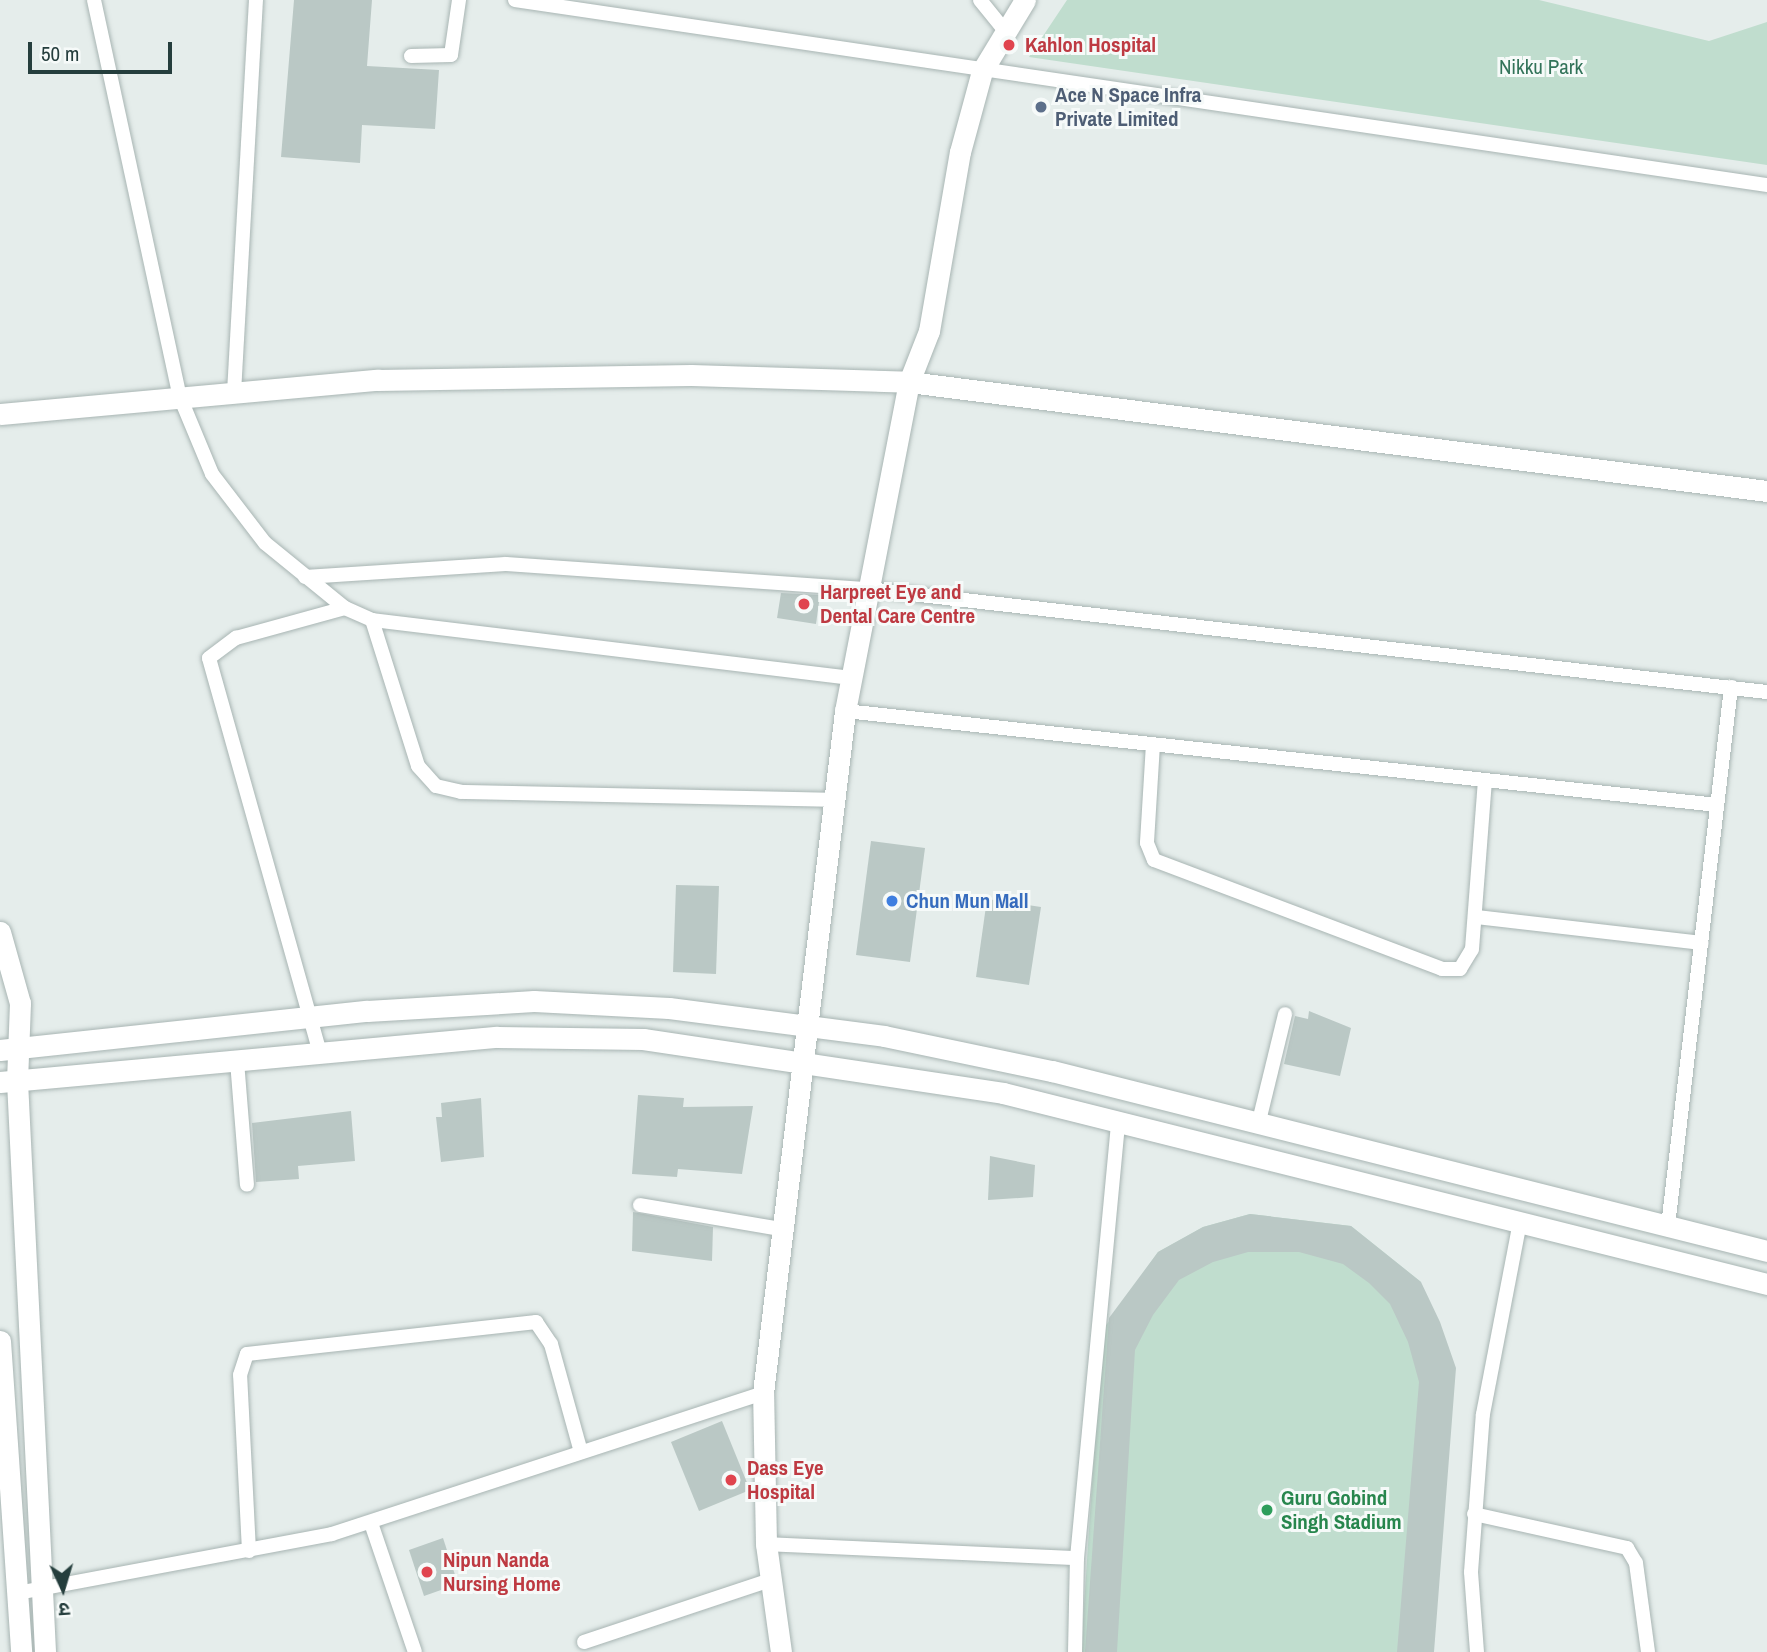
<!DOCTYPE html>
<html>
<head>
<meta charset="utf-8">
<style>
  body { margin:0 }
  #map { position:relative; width:1767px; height:1652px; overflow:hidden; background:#e5edeb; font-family:"Archivo Narrow","Noto Sans Devanagari",sans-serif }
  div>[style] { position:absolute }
  .green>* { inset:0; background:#c0ddce }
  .building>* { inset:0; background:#bac8c5 }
  .roads { filter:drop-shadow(0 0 2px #a8b5b3) drop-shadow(0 0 2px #a8b5b3) }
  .street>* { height:14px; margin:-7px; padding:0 7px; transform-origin:7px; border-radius:7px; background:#fff }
  .secondary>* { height:21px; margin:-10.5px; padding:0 10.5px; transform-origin:10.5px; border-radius:10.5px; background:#fff }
  .dots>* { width:19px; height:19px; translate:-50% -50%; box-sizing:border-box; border:4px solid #f6faf9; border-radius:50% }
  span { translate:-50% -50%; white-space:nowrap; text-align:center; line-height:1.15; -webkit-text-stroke:6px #f6faf9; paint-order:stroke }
  .health-label { font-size:21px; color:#be3a42; font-weight:700 }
  .left { translate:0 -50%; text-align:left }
  .park-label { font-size:21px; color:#327359 }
  .service-label { font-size:21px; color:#4e5e75; font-weight:700 }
  .shop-label { font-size:21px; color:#366cbe; font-weight:700 }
  .leisure-label { font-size:21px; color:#27864d; font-weight:700 }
  .north { position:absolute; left:28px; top:1554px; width:70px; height:70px; -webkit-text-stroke:5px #f6faf9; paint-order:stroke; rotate:176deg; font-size:19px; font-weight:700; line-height:28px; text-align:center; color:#253e3d }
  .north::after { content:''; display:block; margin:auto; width:24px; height:32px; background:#253e3d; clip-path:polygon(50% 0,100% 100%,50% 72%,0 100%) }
  .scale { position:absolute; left:28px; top:42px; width:144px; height:32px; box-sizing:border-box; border:4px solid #253e3d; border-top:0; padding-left:9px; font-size:21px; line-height:24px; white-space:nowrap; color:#253e3d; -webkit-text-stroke:5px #f6faf9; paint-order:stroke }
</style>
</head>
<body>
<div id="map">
  <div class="green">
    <div style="clip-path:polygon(1067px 0,1539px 0,1709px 41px,1767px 22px,1767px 165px,1029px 57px)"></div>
    <div style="clip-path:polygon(1250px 1214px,1351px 1226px,1421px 1282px,1434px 1652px,1081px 1652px,1102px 1331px,1158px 1252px,1203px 1227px)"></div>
  </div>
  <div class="building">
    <div style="clip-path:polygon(294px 0,372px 0,367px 66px,439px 70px,435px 129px,362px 125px,360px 163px,281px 157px)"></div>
    <div style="clip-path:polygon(781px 593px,820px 595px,816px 624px,777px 618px)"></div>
    <div style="clip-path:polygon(871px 841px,925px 848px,910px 962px,856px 955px)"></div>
    <div style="clip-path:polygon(676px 885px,719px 886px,716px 974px,673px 972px)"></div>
    <div style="clip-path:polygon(987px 899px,1041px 907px,1029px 985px,976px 977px)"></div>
    <div style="clip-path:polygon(1309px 1011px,1351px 1028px,1340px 1076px,1284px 1064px,1295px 1016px,1308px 1019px)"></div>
    <div style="clip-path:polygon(638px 1095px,684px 1098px,683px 1107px,753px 1106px,742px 1174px,678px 1169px,677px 1177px,632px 1174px)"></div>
    <div style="clip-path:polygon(481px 1098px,484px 1157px,441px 1162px,436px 1117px,442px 1117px,441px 1103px)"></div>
    <div style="clip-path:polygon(351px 1111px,355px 1161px,298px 1166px,299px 1179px,256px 1182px,252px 1123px)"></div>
    <div style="clip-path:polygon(990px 1156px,1035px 1165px,1033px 1197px,988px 1200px)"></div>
    <div style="clip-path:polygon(633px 1212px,713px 1227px,712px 1261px,632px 1251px)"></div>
    <div style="clip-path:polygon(1250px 1214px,1351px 1226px,1421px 1282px,1440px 1322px,1456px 1368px,1434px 1652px,1397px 1652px,1419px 1382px,1408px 1342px,1390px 1304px,1369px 1283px,1343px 1264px,1299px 1252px,1248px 1252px,1213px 1262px,1179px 1280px,1153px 1315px,1135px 1350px,1117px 1652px,1085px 1652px,1109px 1318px,1158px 1252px,1203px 1227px)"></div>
    <div style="clip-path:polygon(722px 1421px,750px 1490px,699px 1511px,671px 1442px)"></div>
    <div style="clip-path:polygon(443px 1538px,458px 1584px,424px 1596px,409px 1550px)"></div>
  </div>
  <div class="roads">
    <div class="street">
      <div style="left:94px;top:0;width:406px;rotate:77.8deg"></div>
      <div style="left:180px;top:397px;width:83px;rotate:67.4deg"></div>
      <div style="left:212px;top:474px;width:87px;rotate:52.5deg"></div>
      <div style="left:265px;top:543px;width:103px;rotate:39.1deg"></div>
      <div style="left:345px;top:608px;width:30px;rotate:24deg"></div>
      <div style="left:372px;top:620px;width:482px;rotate:6.9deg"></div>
      <div style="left:515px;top:0;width:1266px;rotate:8.41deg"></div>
      <div style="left:980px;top:0;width:40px;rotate:51deg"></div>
      <div style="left:411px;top:56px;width:40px;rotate:-1.4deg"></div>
      <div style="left:451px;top:55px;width:56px;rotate:-81.7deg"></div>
      <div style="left:234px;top:393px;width:394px;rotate:-86.8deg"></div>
      <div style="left:305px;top:577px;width:201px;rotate:-3.7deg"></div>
      <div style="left:506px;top:564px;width:363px;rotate:4deg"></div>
      <div style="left:868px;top:589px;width:905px;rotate:6.54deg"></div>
      <div style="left:372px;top:620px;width:153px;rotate:72.5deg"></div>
      <div style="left:418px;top:766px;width:27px;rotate:48deg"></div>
      <div style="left:436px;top:786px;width:26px;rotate:13deg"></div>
      <div style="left:461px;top:792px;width:373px;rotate:1.2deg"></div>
      <div style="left:845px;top:711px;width:877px;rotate:6.15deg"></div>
      <div style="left:1153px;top:744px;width:99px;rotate:93.5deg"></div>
      <div style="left:1147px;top:843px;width:18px;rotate:68deg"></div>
      <div style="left:1154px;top:860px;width:308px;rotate:20.7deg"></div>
      <div style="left:1442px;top:969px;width:18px"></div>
      <div style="left:1460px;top:969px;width:23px;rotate:-59deg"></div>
      <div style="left:1472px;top:949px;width:169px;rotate:-85.6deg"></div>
      <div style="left:1477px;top:917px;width:226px;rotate:6.6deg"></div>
      <div style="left:320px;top:1053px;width:410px;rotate:-105.7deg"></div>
      <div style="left:209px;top:658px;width:34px;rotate:-37deg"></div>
      <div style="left:236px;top:638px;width:113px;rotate:-15.4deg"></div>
      <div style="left:237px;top:1061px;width:124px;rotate:85.4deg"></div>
      <div style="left:1259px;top:1121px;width:110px;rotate:-76.3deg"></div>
      <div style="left:640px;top:1205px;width:143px;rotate:9.7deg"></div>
      <div style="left:1668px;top:1226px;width:543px;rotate:-83.33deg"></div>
      <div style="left:1474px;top:1514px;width:157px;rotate:12.5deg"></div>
      <div style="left:1627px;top:1548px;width:17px;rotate:59deg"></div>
      <div style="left:1636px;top:1563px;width:90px;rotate:82.3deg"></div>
      <div style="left:371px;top:1523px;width:136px;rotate:71.2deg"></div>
      <div style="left:766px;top:1544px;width:311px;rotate:2.6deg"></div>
      <div style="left:249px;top:1551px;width:176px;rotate:-92.9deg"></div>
      <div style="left:240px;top:1375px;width:22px;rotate:-72deg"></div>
      <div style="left:247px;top:1354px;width:291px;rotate:-6.3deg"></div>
      <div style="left:536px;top:1322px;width:27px;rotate:56deg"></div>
      <div style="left:551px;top:1344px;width:112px;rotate:74.5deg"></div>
      <div style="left:17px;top:1593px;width:320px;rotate:-10.6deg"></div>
      <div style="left:332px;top:1534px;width:453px;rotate:-18.1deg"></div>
      <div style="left:584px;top:1642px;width:196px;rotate:-18.4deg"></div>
      <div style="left:1075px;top:1652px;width:94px;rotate:-88.8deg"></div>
      <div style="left:1077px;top:1558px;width:434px;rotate:-84.6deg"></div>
      <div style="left:1477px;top:1652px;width:80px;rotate:-94.3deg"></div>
      <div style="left:1471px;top:1572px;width:158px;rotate:-85.7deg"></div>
      <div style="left:1483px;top:1414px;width:196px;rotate:-79.1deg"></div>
    </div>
    <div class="secondary">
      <div style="left:0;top:414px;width:379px;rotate:-5.2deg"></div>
      <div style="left:377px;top:380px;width:314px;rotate:-0.9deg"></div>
      <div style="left:691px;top:375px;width:218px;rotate:1.8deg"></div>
      <div style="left:909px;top:382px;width:865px;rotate:7.24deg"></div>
      <div style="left:0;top:932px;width:74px;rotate:74.3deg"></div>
      <div style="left:20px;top:1003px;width:78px;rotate:92.2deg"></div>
      <div style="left:17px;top:1081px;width:572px;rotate:87.19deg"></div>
      <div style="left:0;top:1050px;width:369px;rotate:-6.1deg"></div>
      <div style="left:367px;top:1011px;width:167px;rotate:-3.4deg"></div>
      <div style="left:534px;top:1001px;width:135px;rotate:3deg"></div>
      <div style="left:669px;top:1008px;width:217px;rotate:7.4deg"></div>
      <div style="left:884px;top:1036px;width:172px;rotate:11.8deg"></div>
      <div style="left:1052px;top:1071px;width:737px;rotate:14.13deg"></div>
      <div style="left:0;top:1082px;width:499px;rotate:-5.2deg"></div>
      <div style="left:497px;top:1037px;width:146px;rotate:0.8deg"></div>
      <div style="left:643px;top:1039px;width:364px;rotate:8.5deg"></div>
      <div style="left:1003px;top:1093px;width:788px;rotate:14.04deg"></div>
      <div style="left:0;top:1341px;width:312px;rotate:86.1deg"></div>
      <div style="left:781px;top:1652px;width:109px;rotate:-97.9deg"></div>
      <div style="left:766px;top:1544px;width:151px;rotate:-91.1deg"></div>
      <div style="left:763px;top:1393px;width:687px;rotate:-83.14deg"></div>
      <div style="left:845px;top:711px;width:335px;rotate:-79deg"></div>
      <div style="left:909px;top:382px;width:55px;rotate:-68.6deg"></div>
      <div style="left:929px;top:331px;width:182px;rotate:-80.2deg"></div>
      <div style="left:960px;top:152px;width:84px;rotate:-74.8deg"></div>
      <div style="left:982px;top:71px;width:83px;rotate:-58.8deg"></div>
    </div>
  </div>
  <div class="dots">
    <div style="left:1009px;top:45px;background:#e0444e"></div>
    <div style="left:1041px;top:107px;background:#5c6f8a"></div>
    <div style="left:804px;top:604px;background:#e0444e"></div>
    <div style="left:892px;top:901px;background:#3f7fe0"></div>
    <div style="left:731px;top:1480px;background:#e0444e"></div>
    <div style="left:1267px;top:1510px;background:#2e9e5b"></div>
    <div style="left:427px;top:1572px;background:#e0444e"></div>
  </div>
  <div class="health-label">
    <span class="left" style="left:1025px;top:45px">Kahlon Hospital</span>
    <span class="left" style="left:820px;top:604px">Harpreet Eye and<br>Dental Care Centre</span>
    <span class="left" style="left:747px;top:1480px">Dass Eye<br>Hospital</span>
    <span class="left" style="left:443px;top:1572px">Nipun Nanda<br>Nursing Home</span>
  </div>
  <div class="park-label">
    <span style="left:1541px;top:67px">Nikku Park</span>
  </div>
  <div class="service-label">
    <span class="left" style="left:1055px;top:107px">Ace N Space Infra<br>Private Limited</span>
  </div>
  <div class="shop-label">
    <span class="left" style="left:906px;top:901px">Chun Mun Mall</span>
  </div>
  <div class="leisure-label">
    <span class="left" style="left:1281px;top:1510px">Guru Gobind<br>Singh Stadium</span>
  </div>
  <div class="north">उ</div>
  <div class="scale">50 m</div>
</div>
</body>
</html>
